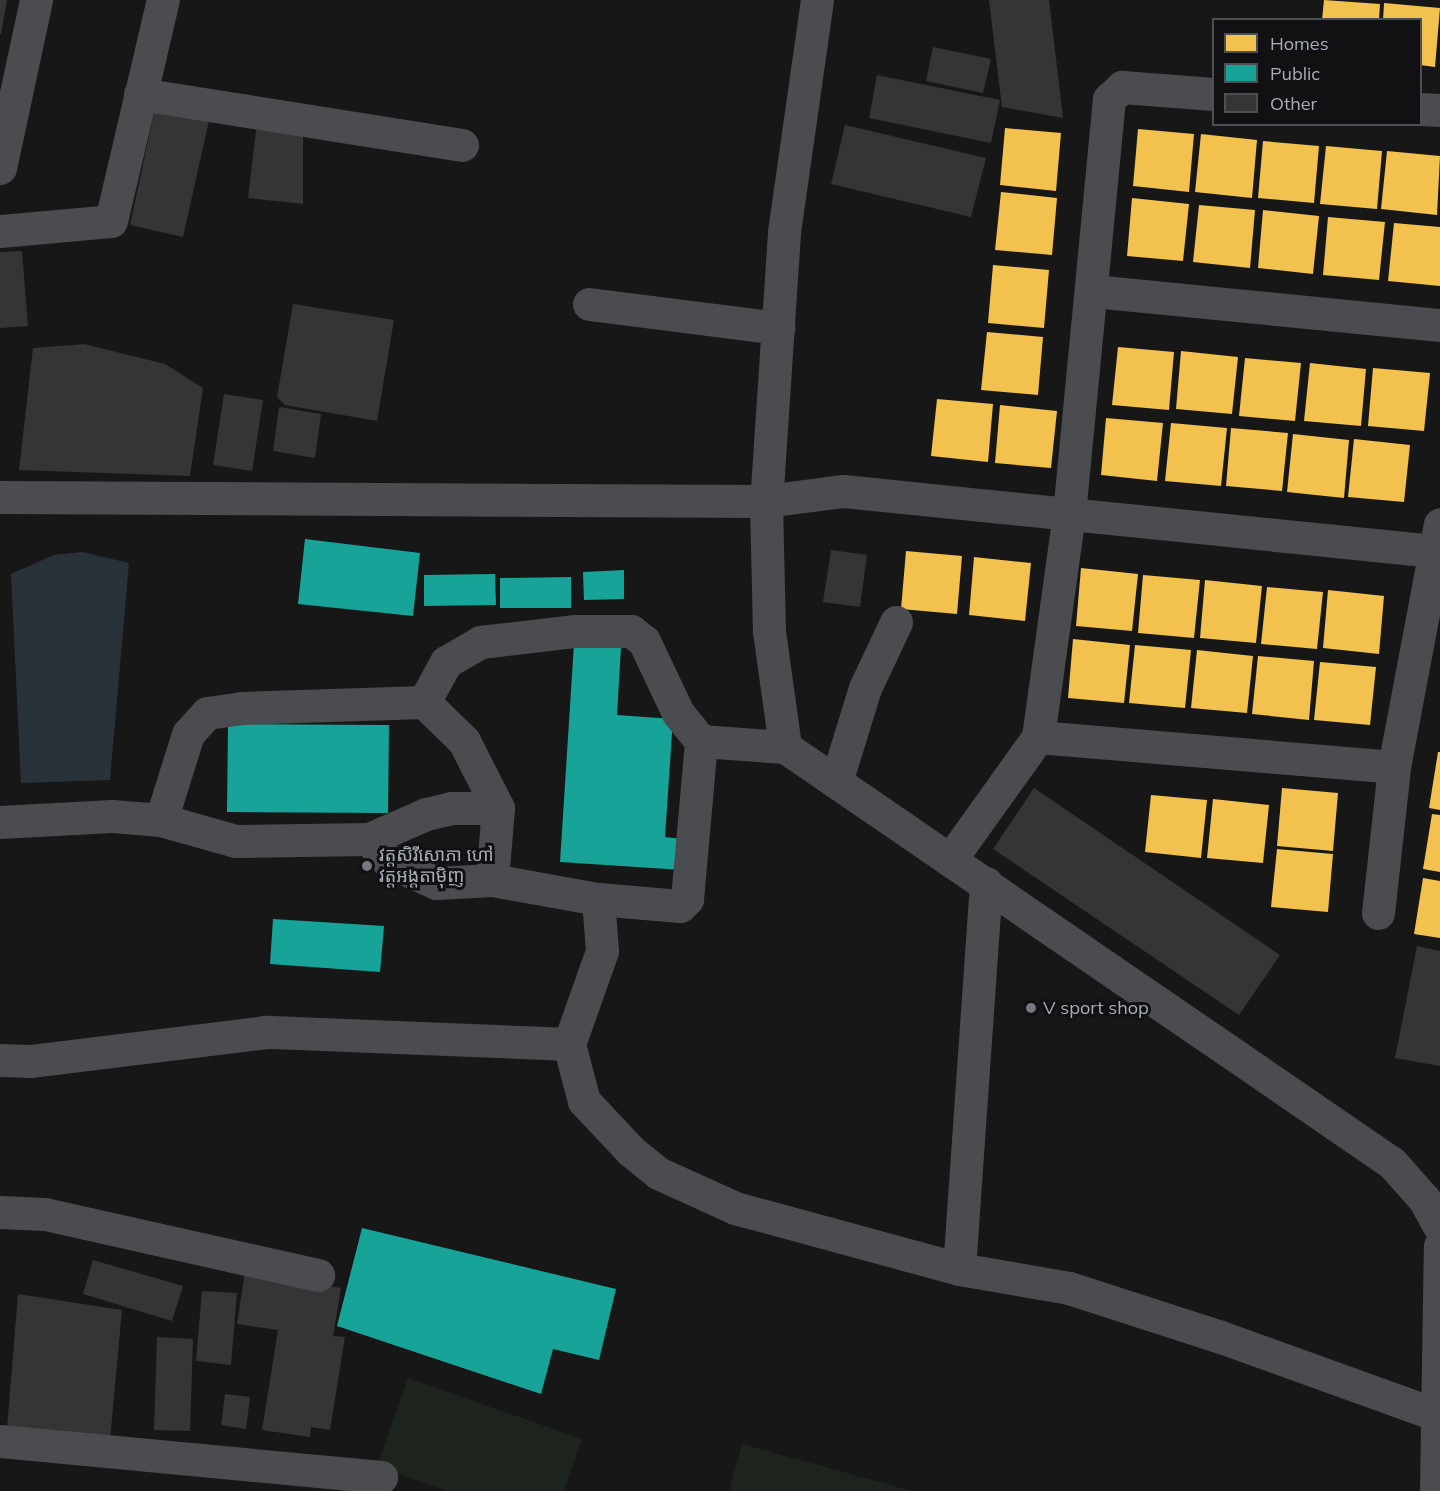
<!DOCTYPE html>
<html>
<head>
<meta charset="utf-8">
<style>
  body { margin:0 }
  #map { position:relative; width:1440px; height:1491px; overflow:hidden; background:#171717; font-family:Mulish,"Noto Sans Khmer",sans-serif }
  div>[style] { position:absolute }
  .green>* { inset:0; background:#1d241e }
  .water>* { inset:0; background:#2a3239 }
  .homes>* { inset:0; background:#f2c14e }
  .public>* { inset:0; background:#17a398 }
  .building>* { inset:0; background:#353536 }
  .minor>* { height:33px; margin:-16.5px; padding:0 16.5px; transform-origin:16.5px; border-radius:16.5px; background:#4b4c50 }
  .dots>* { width:16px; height:16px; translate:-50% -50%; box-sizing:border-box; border:3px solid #111113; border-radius:50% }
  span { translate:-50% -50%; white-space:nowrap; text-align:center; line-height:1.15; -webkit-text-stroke:6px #111113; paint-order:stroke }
  .poi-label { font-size:18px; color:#a8adb8 }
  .left { translate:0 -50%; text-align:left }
  .legend { position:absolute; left:1212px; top:18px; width:210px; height:108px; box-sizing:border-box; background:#111113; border:2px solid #4d4f55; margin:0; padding:8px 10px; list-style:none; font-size:18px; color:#a8adb8 }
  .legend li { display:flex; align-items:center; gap:12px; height:30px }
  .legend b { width:30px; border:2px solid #4d4f55 }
</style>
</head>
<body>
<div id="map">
  <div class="green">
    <div style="clip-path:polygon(408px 1378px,582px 1439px,564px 1491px,447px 1491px,377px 1466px)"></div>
    <div style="clip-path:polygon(742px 1444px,912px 1491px,729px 1491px)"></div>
  </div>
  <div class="water">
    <div style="clip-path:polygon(82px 552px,129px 563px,110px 780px,21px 783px,11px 574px,54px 555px)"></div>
  </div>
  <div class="homes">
    <div style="clip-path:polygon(1324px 0,1380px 4px,1379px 20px,1322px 20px)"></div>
    <div style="clip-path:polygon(1384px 3px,1440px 8px,1435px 67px,1420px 65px,1420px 20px,1383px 20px)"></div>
    <div style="clip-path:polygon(1005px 128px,1061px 133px,1056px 191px,1000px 185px)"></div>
    <div style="clip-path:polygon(1138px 129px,1194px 134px,1189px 192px,1133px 186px)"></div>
    <div style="clip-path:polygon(1201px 134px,1257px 140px,1252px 198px,1195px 192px)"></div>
    <div style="clip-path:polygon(1263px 141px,1319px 146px,1314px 203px,1258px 198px)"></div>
    <div style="clip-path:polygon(1326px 146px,1382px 151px,1377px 209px,1320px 204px)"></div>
    <div style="clip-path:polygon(1387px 151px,1440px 156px,1437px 215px,1381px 209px)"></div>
    <div style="clip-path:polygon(1001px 192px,1057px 198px,1052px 255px,995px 250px)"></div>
    <div style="clip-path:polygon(1132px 198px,1189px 204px,1183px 261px,1127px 256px)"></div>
    <div style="clip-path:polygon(1199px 205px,1255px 210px,1250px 268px,1193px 262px)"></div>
    <div style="clip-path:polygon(1263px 210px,1319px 216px,1313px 274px,1258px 268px)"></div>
    <div style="clip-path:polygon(1328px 217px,1385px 222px,1379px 280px,1323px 275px)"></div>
    <div style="clip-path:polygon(1394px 223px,1440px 227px,1440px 286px,1388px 281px)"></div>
    <div style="clip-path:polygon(993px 265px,1049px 270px,1044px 328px,988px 323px)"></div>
    <div style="clip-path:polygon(987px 332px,1043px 337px,1038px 395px,981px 390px)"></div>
    <div style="clip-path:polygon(1118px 347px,1174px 352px,1169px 410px,1112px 405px)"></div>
    <div style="clip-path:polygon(1181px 351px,1238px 357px,1232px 414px,1176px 409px)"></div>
    <div style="clip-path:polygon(1245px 358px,1301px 363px,1295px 421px,1239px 416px)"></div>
    <div style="clip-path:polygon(1310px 363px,1366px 369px,1361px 426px,1304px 421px)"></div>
    <div style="clip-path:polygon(1373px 368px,1430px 373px,1424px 431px,1368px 426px)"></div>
    <div style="clip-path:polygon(937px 399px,993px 404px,988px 462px,931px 456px)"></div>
    <div style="clip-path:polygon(1000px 405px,1057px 411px,1051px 468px,995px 463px)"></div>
    <div style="clip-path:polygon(1106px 418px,1163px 423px,1157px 481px,1101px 475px)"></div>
    <div style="clip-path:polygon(1171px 423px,1227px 428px,1221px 486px,1165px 481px)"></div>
    <div style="clip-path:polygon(1231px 428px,1288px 433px,1282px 491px,1226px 486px)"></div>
    <div style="clip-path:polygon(1293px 434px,1349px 440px,1344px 498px,1287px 492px)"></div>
    <div style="clip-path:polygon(1354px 439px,1410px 445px,1404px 502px,1348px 497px)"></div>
    <div style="clip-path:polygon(906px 551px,962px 556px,957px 614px,901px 609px)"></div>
    <div style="clip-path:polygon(974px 557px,1031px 563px,1025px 621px,969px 615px)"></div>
    <div style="clip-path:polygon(1081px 568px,1138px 574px,1132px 631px,1076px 626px)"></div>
    <div style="clip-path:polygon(1143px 575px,1200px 580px,1194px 638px,1138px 633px)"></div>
    <div style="clip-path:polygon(1205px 580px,1262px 586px,1256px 643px,1200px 638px)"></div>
    <div style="clip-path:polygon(1267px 587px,1323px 592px,1317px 649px,1261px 644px)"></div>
    <div style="clip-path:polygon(1328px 590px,1384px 596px,1379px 654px,1323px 648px)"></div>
    <div style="clip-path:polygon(1073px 639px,1130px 645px,1124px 703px,1068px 698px)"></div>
    <div style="clip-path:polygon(1135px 645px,1191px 650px,1185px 708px,1129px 703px)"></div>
    <div style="clip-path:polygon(1197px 650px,1253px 656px,1247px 713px,1191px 708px)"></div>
    <div style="clip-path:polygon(1258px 656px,1314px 661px,1309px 720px,1252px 714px)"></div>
    <div style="clip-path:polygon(1320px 662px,1376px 667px,1370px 725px,1314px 720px)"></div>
    <div style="clip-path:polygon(1438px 752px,1440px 752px,1440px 810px,1429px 808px)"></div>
    <div style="clip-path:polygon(1282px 788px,1338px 793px,1333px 851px,1277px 846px)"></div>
    <div style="clip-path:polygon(1151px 795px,1207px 800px,1201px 858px,1145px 852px)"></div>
    <div style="clip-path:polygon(1213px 799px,1269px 805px,1263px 863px,1207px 858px)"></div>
    <div style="clip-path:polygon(1432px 814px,1440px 815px,1440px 872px,1423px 869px)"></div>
    <div style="clip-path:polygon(1277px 849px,1333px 854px,1328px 912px,1271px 907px)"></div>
    <div style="clip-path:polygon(1423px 878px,1440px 881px,1440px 938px,1414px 934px)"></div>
  </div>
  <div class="public">
    <div style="clip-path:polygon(305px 539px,420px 553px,413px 616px,298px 604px)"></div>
    <div style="clip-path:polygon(624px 570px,624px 599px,584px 600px,583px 572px)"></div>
    <div style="clip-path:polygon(495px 574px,496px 605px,424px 606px,424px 575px)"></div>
    <div style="clip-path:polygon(571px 577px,571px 608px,500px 608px,500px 578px)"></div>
    <div style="clip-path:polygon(574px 644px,621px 647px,617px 715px,673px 719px,665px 837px,684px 839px,682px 870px,560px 862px)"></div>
    <div style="clip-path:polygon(228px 724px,389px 725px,388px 813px,227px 812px)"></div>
    <div style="clip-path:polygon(273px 919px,384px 926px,380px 972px,270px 964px)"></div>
    <div style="clip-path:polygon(362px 1228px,616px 1289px,599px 1360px,553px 1349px,541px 1394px,337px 1326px)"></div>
  </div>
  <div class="building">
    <div style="clip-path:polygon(0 0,7px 0,1px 34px,0 34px)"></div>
    <div style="clip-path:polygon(989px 0,1049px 0,1063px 118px,1002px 107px)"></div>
    <div style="clip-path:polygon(933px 47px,991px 59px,983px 93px,926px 81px)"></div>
    <div style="clip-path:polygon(877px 75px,1000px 100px,991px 143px,869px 118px)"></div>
    <div style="clip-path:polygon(156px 104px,210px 116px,183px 237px,130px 225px)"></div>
    <div style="clip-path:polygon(257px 123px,303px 130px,303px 204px,248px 198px)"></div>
    <div style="clip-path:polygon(845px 125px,986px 158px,971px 217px,831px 184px)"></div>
    <div style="clip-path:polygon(22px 251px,28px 326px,0 328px,0 252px)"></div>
    <div style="clip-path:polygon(293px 304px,394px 320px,377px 421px,285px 405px,277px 397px)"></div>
    <div style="clip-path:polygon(84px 344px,165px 364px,203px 388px,190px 476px,19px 470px,33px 348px)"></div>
    <div style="clip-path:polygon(224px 394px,263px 400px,252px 471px,213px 465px)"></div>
    <div style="clip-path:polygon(279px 407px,321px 414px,315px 458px,273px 451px)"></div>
    <div style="clip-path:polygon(831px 550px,867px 555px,860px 607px,823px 602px)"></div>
    <div style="clip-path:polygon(1034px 788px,1280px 955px,1239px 1015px,993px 849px)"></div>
    <div style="clip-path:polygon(1417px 946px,1440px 951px,1440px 1066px,1395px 1058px)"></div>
    <div style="clip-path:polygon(93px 1260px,183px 1286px,172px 1321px,83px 1294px)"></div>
    <div style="clip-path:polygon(245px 1271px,341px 1288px,333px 1336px,345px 1337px,330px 1430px,311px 1427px,310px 1437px,262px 1430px,278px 1330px,237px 1324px)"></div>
    <div style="clip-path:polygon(202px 1291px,237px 1293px,231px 1365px,196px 1361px)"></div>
    <div style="clip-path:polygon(18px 1294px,122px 1310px,110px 1440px,7px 1429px)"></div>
    <div style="clip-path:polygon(157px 1337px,193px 1339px,190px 1431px,154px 1430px)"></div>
    <div style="clip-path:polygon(225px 1394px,250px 1397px,246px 1429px,221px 1425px)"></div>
  </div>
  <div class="minor">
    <div style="left:817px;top:0;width:235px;rotate:98.1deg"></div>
    <div style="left:784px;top:233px;width:269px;rotate:93.8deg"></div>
    <div style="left:766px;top:501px;width:130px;rotate:88.7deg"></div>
    <div style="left:769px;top:631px;width:117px;rotate:82.1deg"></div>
    <div style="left:785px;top:747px;width:736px;rotate:34.42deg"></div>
    <div style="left:1392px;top:1163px;width:48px;rotate:48.4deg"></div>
    <div style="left:1424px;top:1199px;width:33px;rotate:61deg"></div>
    <div style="left:140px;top:94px;width:326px;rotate:9deg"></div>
    <div style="left:1420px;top:109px;width:20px;rotate:3deg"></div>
    <div style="left:0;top:168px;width:172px;rotate:-77.9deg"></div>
    <div style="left:0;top:231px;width:111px;rotate:-5.1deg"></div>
    <div style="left:111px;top:221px;width:227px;rotate:-76.8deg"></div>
    <div style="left:1093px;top:291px;width:349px;rotate:5.6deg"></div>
    <div style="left:589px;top:304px;width:191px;rotate:7.2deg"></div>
    <div style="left:0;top:497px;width:766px;rotate:0.3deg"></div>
    <div style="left:766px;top:501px;width:78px;rotate:-7.4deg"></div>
    <div style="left:843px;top:491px;width:594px;rotate:5.8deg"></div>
    <div style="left:424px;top:702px;width:46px;rotate:-61.2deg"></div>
    <div style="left:446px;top:662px;width:39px;rotate:-30deg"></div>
    <div style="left:480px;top:642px;width:96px;rotate:-6.6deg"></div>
    <div style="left:575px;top:631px;width:56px"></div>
    <div style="left:631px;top:631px;width:16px;rotate:38deg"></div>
    <div style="left:644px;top:641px;width:80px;rotate:64.7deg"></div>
    <div style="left:678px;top:713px;width:36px;rotate:51deg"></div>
    <div style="left:701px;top:741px;width:84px;rotate:4.1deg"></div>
    <div style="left:1038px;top:737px;width:357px;rotate:4.8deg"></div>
    <div style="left:836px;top:782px;width:98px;rotate:-72.9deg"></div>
    <div style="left:865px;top:688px;width:73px;rotate:-64.8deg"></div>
    <div style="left:161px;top:820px;width:90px;rotate:-72.6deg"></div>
    <div style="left:188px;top:734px;width:28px;rotate:-48deg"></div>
    <div style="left:207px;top:713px;width:34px;rotate:-8deg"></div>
    <div style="left:241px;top:708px;width:183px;rotate:-1.9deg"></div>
    <div style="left:424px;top:702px;width:56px;rotate:44.3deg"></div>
    <div style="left:464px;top:741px;width:75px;rotate:63.1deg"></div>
    <div style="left:498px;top:808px;width:72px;rotate:94.8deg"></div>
    <div style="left:0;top:822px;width:112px;rotate:-3.1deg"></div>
    <div style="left:112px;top:816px;width:49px;rotate:4.7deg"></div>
    <div style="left:161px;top:820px;width:77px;rotate:15.8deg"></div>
    <div style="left:235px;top:841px;width:134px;rotate:-0.9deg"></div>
    <div style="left:369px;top:839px;width:29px;rotate:49deg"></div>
    <div style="left:388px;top:861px;width:53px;rotate:24.6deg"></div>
    <div style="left:436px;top:883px;width:56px;rotate:-3.1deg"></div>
    <div style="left:492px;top:880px;width:108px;rotate:10.2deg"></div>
    <div style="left:598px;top:899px;width:52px;rotate:85.6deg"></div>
    <div style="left:602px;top:951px;width:99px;rotate:109.5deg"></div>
    <div style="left:569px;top:1044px;width:303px;rotate:-177.7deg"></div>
    <div style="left:266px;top:1032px;width:238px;rotate:173deg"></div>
    <div style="left:30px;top:1061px;width:30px;rotate:-178deg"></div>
    <div style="left:369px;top:839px;width:62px;rotate:-23.7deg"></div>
    <div style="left:426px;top:814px;width:26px;rotate:-13deg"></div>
    <div style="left:451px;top:808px;width:47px"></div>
    <div style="left:950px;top:860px;width:151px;rotate:-54.4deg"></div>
    <div style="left:1038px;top:737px;width:225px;rotate:-82.1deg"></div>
    <div style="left:1069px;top:514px;width:417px;rotate:-84.5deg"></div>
    <div style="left:1109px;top:99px;width:18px;rotate:-43deg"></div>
    <div style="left:1122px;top:87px;width:92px;rotate:4.4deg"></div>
    <div style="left:598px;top:899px;width:82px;rotate:4.9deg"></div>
    <div style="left:680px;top:906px;width:10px;rotate:-45deg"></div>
    <div style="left:687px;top:899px;width:159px;rotate:-84.9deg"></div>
    <div style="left:1378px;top:913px;width:147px;rotate:-83.7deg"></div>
    <div style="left:1394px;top:767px;width:247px;rotate:-79.3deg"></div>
    <div style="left:569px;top:1044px;width:59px;rotate:75.3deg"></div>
    <div style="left:584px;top:1101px;width:69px;rotate:46.8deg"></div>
    <div style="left:631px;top:1151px;width:35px;rotate:39deg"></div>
    <div style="left:658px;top:1173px;width:85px;rotate:24.4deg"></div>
    <div style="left:735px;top:1208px;width:232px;rotate:15.2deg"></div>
    <div style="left:959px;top:1269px;width:112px;rotate:9.8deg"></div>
    <div style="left:1069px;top:1288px;width:157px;rotate:17.9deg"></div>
    <div style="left:1218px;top:1336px;width:234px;rotate:19.8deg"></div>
    <div style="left:0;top:1212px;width:45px;rotate:2.5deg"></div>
    <div style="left:45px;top:1214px;width:280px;rotate:12.6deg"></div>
    <div style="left:959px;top:1269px;width:387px;rotate:-86deg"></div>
    <div style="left:0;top:1441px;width:383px;rotate:5.4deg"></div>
    <div style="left:1436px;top:1491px;width:245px;rotate:-89.1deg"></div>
  </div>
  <div class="dots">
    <div style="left:367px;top:866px;background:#757880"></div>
    <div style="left:1031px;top:1008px;background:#757880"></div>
  </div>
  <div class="poi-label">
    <span class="left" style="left:379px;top:866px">វត្តសិរីសោភា ហៅ<br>វត្តអង្តតាម៉ិញ</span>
    <span class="left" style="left:1043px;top:1008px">V sport shop</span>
  </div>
  <ul class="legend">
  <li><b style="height:16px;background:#f2c14e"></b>Homes</li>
  <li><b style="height:16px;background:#17a398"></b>Public</li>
  <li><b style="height:16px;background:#353536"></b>Other</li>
  </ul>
</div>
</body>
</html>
